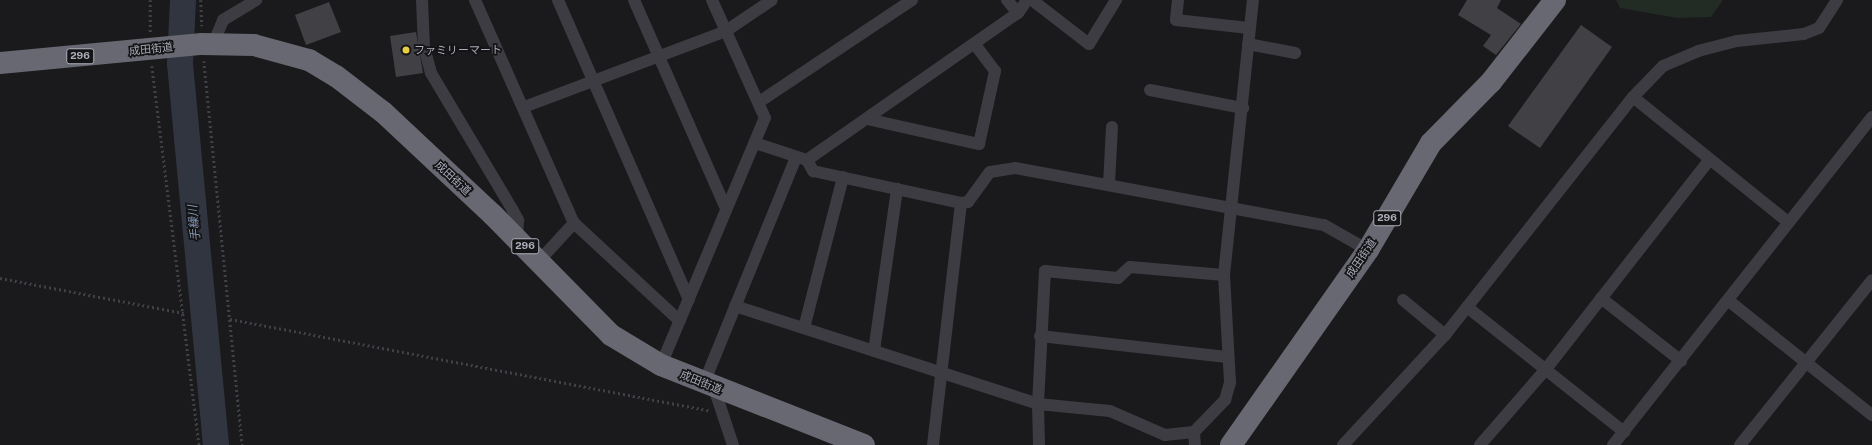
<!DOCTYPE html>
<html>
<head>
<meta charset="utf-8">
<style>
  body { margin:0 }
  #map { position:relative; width:1872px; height:445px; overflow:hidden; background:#1a191b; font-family:"Public Sans","Noto Sans JP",sans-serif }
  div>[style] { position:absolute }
  .green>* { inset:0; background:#232b25 }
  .river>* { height:26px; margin:-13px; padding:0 13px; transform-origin:13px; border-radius:13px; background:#30353f }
  .building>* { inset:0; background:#414145 }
  .path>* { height:2.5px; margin-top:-1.25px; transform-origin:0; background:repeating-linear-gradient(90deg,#404147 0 2px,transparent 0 5px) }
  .street>* { height:12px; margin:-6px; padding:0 6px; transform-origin:6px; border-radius:6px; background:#3c3c42 }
  .highway>* { height:22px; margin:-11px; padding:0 11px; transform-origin:11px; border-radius:11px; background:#676871 }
  .dots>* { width:11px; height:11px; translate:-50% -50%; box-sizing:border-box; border:2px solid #141416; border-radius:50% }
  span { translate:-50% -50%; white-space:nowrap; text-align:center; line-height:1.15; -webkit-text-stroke:3.5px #141416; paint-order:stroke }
  .shield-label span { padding:1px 3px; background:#141416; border:1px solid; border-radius:3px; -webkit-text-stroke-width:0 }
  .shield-label { font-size:10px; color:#acaeba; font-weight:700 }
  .street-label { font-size:11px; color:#acaeba }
  .poi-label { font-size:11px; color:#acaeba }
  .left { translate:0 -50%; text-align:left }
  .water-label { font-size:12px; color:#8596b3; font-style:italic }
</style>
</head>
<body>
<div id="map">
  <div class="green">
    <div style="clip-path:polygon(1616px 0,1723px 0,1711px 17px,1677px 18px,1620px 8px)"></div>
  </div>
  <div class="river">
    <div style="left:183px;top:0;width:64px;rotate:92.7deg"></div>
    <div style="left:180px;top:64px;width:383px;rotate:84.6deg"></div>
  </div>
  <div class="building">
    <div style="clip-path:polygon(1467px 0,1501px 0,1497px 8px,1521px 24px,1496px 55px,1483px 46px,1491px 35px,1458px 15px)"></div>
    <div style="clip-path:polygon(329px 2px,341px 32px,306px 45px,295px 15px)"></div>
    <div style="clip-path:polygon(1581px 25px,1612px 47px,1540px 148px,1508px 126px)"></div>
    <div style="clip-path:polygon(416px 32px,423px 73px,396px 77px,390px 36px)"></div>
  </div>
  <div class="path">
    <div style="left:201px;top:0;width:26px;rotate:88deg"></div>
    <div style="left:150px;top:32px;width:32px;rotate:-90deg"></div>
    <div style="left:204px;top:61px;width:386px;rotate:84.3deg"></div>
    <div style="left:152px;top:66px;width:382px;rotate:82.9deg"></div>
    <div style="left:0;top:278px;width:187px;rotate:10.8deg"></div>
    <div style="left:230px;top:319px;width:488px;rotate:10.8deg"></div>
  </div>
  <div class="street">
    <div style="left:422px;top:0;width:47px;rotate:87.6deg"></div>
    <div style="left:424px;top:47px;width:27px;rotate:75deg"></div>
    <div style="left:431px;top:73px;width:158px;rotate:59.2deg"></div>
    <div style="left:512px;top:209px;width:13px;rotate:61deg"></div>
    <div style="left:518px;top:220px;width:19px;rotate:93deg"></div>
    <div style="left:475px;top:0;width:244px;rotate:66.1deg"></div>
    <div style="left:574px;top:223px;width:144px;rotate:42.8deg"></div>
    <div style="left:558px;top:0;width:327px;rotate:66.4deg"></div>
    <div style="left:634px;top:0;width:228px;rotate:66.2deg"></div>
    <div style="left:1007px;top:0;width:17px;rotate:50deg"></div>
    <div style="left:1032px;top:0;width:72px;rotate:37.7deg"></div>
    <div style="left:1089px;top:44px;width:52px;rotate:-58.5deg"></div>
    <div style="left:1178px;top:0;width:20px;rotate:96deg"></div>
    <div style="left:1176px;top:20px;width:73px;rotate:6.3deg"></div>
    <div style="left:213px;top:44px;width:26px;rotate:-67deg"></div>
    <div style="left:223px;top:20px;width:39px;rotate:-31deg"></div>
    <div style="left:1248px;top:44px;width:48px;rotate:10.8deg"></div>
    <div style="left:1150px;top:90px;width:95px;rotate:11deg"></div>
    <div style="left:1633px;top:97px;width:199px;rotate:38.9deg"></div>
    <div style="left:759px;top:102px;width:184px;rotate:-33.7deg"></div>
    <div style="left:524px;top:107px;width:216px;rotate:-20.6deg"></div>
    <div style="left:726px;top:31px;width:55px;rotate:-34deg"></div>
    <div style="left:867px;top:119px;width:115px;rotate:12.6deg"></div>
    <div style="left:979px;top:144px;width:75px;rotate:-77.6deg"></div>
    <div style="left:995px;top:71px;width:34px;rotate:-127deg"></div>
    <div style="left:755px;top:143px;width:55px;rotate:18.1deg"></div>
    <div style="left:807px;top:160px;width:257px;rotate:-34.9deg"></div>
    <div style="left:1018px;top:13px;width:16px;rotate:-55deg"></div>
    <div style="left:807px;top:160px;width:13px;rotate:61deg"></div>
    <div style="left:813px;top:171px;width:151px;rotate:12.2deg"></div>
    <div style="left:961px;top:203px;width:244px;rotate:96.6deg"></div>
    <div style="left:1109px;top:184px;width:57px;rotate:-87deg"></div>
    <div style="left:961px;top:203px;width:7px;rotate:-8deg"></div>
    <div style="left:968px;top:202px;width:37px;rotate:-54deg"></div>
    <div style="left:990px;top:172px;width:25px;rotate:-9deg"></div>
    <div style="left:1015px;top:168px;width:314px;rotate:10.5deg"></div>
    <div style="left:1324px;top:225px;width:51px;rotate:29.6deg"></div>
    <div style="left:539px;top:261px;width:52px;rotate:-47.4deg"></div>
    <div style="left:1601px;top:298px;width:102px;rotate:38.2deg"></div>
    <div style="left:1403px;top:300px;width:55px;rotate:39.8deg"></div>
    <div style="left:1729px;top:301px;width:183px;rotate:38.6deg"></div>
    <div style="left:735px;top:306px;width:318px;rotate:17.9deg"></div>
    <div style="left:1038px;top:404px;width:72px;rotate:5.6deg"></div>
    <div style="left:1110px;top:411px;width:60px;rotate:23.6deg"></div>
    <div style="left:1165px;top:435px;width:29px;rotate:-6deg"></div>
    <div style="left:1194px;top:432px;width:45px;rotate:-45.9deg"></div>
    <div style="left:1225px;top:400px;width:19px;rotate:-74deg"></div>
    <div style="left:1230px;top:382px;width:107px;rotate:-93.2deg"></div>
    <div style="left:1224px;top:275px;width:277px;rotate:-84deg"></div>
    <div style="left:1467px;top:307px;width:201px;rotate:38.5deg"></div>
    <div style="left:804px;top:328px;width:156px;rotate:-75.5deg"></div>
    <div style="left:1040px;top:336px;width:188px;rotate:6.4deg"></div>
    <div style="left:874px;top:351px;width:164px;rotate:-81.9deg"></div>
    <div style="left:661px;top:365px;width:268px;rotate:-67.2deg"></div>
    <div style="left:765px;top:118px;width:129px;rotate:-114.2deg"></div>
    <div style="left:704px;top:383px;width:244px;rotate:-67.8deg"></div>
    <div style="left:714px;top:388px;width:60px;rotate:71.6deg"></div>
    <div style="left:1194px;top:432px;width:13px;rotate:86deg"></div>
    <div style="left:1039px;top:445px;width:41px;rotate:-91.4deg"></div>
    <div style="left:1038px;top:404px;width:133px;rotate:-87deg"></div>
    <div style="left:1045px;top:271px;width:73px;rotate:5.5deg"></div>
    <div style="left:1118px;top:278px;width:16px;rotate:-43deg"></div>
    <div style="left:1130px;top:267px;width:94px;rotate:4.9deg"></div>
    <div style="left:1343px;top:445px;width:150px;rotate:-47.2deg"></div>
    <div style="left:1445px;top:335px;width:303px;rotate:-51.7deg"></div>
    <div style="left:1633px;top:97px;width:43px;rotate:-45.9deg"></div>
    <div style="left:1663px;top:66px;width:38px;rotate:-23deg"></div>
    <div style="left:1698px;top:51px;width:40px;rotate:-14.4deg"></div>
    <div style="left:1737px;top:41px;width:67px;rotate:-6deg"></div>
    <div style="left:1804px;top:34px;width:16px;rotate:-22deg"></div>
    <div style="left:1819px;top:28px;width:33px;rotate:-57deg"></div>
    <div style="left:1480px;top:445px;width:101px;rotate:-49deg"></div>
    <div style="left:1546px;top:369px;width:266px;rotate:-52deg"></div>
    <div style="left:1613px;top:445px;width:418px;rotate:-51.7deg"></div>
    <div style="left:1740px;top:445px;width:211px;rotate:-51.3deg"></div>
  </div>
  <div class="highway">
    <div style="left:0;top:63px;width:203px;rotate:-5.4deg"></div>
    <div style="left:202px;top:44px;width:52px;rotate:1.1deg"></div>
    <div style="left:254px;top:45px;width:57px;rotate:15.3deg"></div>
    <div style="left:309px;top:60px;width:31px;rotate:31deg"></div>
    <div style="left:336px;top:76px;width:59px;rotate:37.5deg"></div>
    <div style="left:383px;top:112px;width:151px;rotate:43.1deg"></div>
    <div style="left:493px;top:215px;width:168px;rotate:45.5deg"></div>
    <div style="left:611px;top:335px;width:58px;rotate:31deg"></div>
    <div style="left:661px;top:365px;width:218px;rotate:21.5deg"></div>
    <div style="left:1231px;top:445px;width:238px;rotate:-54.9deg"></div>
    <div style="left:1368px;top:250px;width:124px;rotate:-59.5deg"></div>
    <div style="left:1431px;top:143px;width:86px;rotate:-45.5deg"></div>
    <div style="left:1491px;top:82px;width:104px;rotate:-52deg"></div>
  </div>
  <div class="dots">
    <div style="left:406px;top:50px;background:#e9cd43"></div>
  </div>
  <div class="shield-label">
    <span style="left:80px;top:56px">296</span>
    <span style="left:1387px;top:218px">296</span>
    <span style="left:525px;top:246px">296</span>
  </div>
  <div class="street-label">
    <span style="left:151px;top:49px;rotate:-6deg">成田街道</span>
    <span style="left:453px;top:178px;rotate:43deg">成田街道</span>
    <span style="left:1361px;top:258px;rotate:-56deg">成田街道</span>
    <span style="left:701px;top:382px;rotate:22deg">成田街道</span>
  </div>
  <div class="poi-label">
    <span class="left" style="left:414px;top:50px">ファミリーマート</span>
  </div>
  <div class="water-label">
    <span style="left:195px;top:223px;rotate:-95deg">手繰川</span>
  </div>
</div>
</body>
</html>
